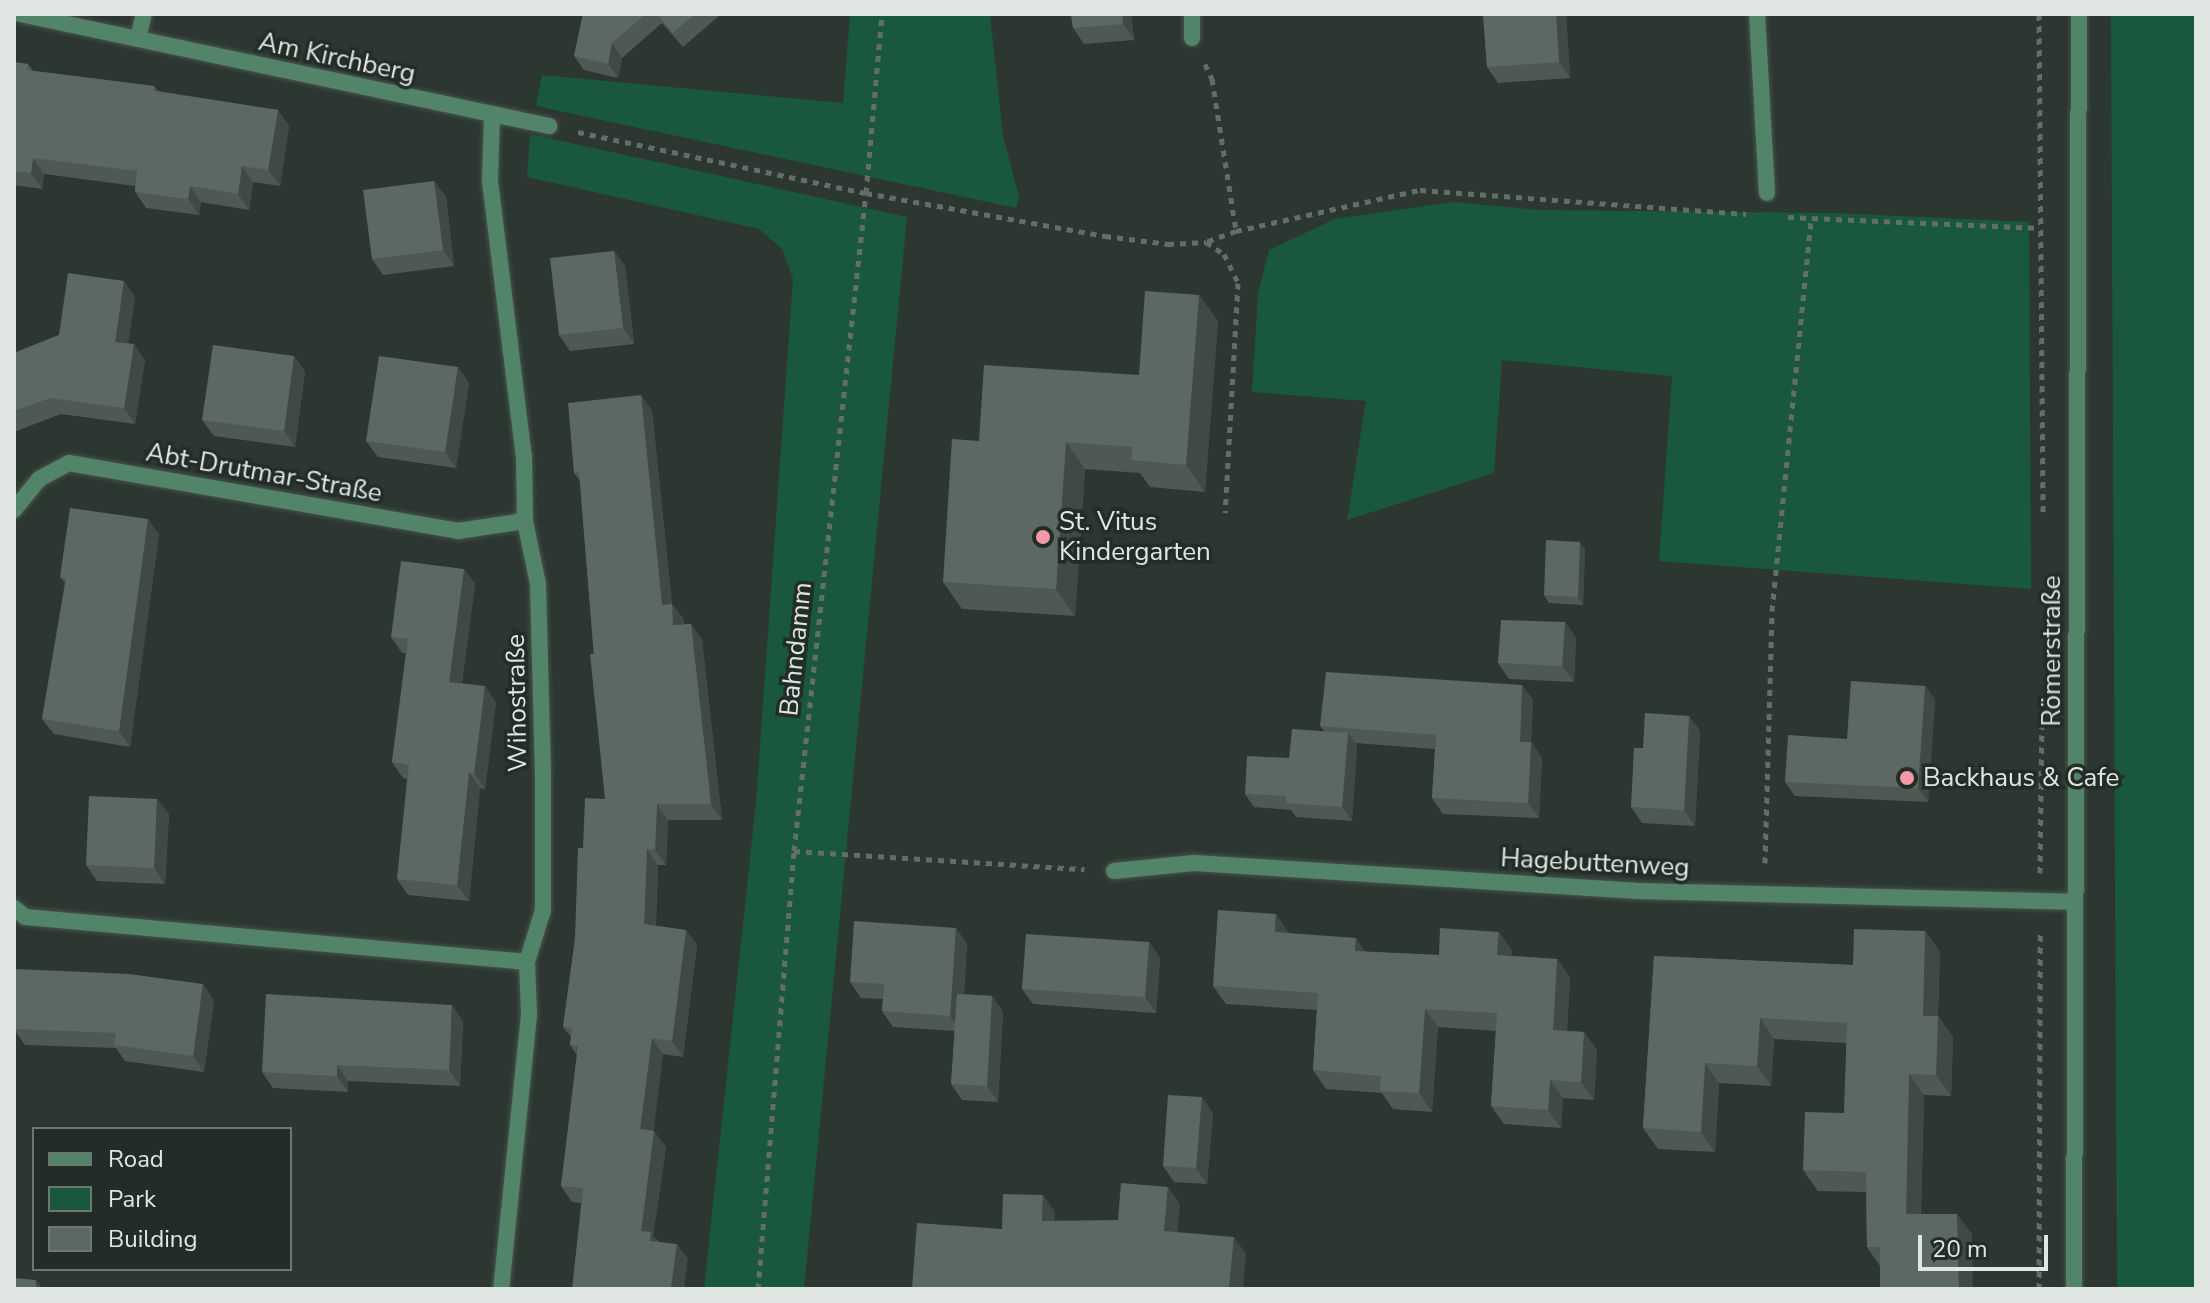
<!DOCTYPE html>
<html>
<head>
<meta charset="utf-8">
<style>
  body { margin:0 }
  #map { position:relative; width:2210px; height:1303px; overflow:hidden; background:#2c3731; font-family:"Nunito Sans",sans-serif }
  div>[style] { position:absolute }
  .green>* { inset:0; background:#19583d }
  .path>* { height:5px; margin-top:-2.5px; transform-origin:0; background:repeating-linear-gradient(90deg,#646e69 0 6px,transparent 0 12px) }
  .roads { filter:drop-shadow(0 0 2px #49534d) drop-shadow(0 0 2px #49534d) }
  .minor>* { height:16px; margin:-8px; padding:0 8px; transform-origin:8px; border-radius:8px; background:#52846a }
  .tertiary>* { height:16px; margin:-8px; padding:0 8px; transform-origin:8px; border-radius:8px; background:#52846a }
  .wall>* { inset:0; background:#4f5954 }
  .shaded-wall>* { inset:0; background:#404945 }
  .building>* { inset:0; background:#5c6862 }
  .dots>* { width:22px; height:22px; translate:-50% -50%; box-sizing:border-box; border:4px solid #222d27; border-radius:50% }
  span { translate:-50% -50%; white-space:nowrap; text-align:center; line-height:1.15; -webkit-text-stroke:7px #222d27; paint-order:stroke }
  .street-label { font-size:26px; color:#e0e7e3 }
  .poi-label { font-size:26px; color:#e0e7e3 }
  .left { translate:0 -50%; text-align:left }
  .frame { position:absolute; inset:0; border:16px solid #e0e7e3; pointer-events:none }
  .legend { position:absolute; left:32px; top:1127px; width:260px; height:144px; box-sizing:border-box; background:#222d27; border:2px solid #6e7772; margin:0; padding:10px 14px; list-style:none; font-size:24px; color:#e0e7e3 }
  .legend li { display:flex; align-items:center; gap:16px; height:40px }
  .legend b { width:40px; border:2px solid #6e7772 }
  .scale { position:absolute; left:1918px; top:1235px; width:130px; height:36px; box-sizing:border-box; border:4px solid #e0e7e3; border-top:0; padding-left:10px; font-size:24px; line-height:28px; white-space:nowrap; color:#e0e7e3; -webkit-text-stroke:6px #222d27; paint-order:stroke }
</style>
</head>
<body>
<div id="map">
  <div class="green">
    <div style="clip-path:polygon(850px 14px,990px 14px,1003px 136px,1019px 197px,1016px 208px,536px 106px,542px 75px,843px 103px)"></div>
    <div style="clip-path:polygon(2111px 14px,2196px 14px,2196px 1289px,2117px 1289px)"></div>
    <div style="clip-path:polygon(530px 134px,907px 217px,804px 1289px,704px 1289px,756px 802px,793px 279px,782px 249px,759px 229px,527px 177px)"></div>
    <div style="clip-path:polygon(1453px 202px,1539px 210px,1835px 213px,2029px 222px,2031px 589px,1659px 561px,1672px 376px,1502px 360px,1494px 473px,1347px 520px,1366px 401px,1252px 392px,1258px 294px,1269px 250px,1335px 219px)"></div>
  </div>
  <div class="path">
    <div style="left:2039px;top:14px;width:503px;rotate:89.54deg"></div>
    <div style="left:1205px;top:64px;width:17px;rotate:65deg"></div>
    <div style="left:1212px;top:79px;width:154px;rotate:81deg"></div>
    <div style="left:1236px;top:231px;width:32px;rotate:160deg"></div>
    <div style="left:578px;top:132px;width:294px;rotate:12deg"></div>
    <div style="left:866px;top:193px;width:243px;rotate:10.2deg"></div>
    <div style="left:1105px;top:236px;width:64px;rotate:7.2deg"></div>
    <div style="left:1168px;top:244px;width:38px;rotate:-3deg"></div>
    <div style="left:1206px;top:242px;width:22px;rotate:34deg"></div>
    <div style="left:1224px;top:254px;width:32px;rotate:64deg"></div>
    <div style="left:1238px;top:283px;width:230px;rotate:93.2deg"></div>
    <div style="left:1788px;top:217px;width:252px;rotate:2.5deg"></div>
    <div style="left:1236px;top:231px;width:189px;rotate:-12.6deg"></div>
    <div style="left:1420px;top:190px;width:327px;rotate:4.2deg"></div>
    <div style="left:794px;top:851px;width:291px;rotate:3.6deg"></div>
    <div style="left:1765px;top:863px;width:252px;rotate:-88.4deg"></div>
    <div style="left:1772px;top:611px;width:395px;rotate:-84.3deg"></div>
    <div style="left:2040px;top:873px;width:170px;rotate:-89.3deg"></div>
    <div style="left:758px;top:1289px;width:439px;rotate:-85.3deg"></div>
    <div style="left:794px;top:851px;width:662px;rotate:-83.76deg"></div>
    <div style="left:866px;top:193px;width:180px;rotate:-84.9deg"></div>
    <div style="left:2039px;top:1289px;width:358px;rotate:-89.8deg"></div>
  </div>
  <div class="roads">
    <div class="minor">
      <div style="left:20px;top:14px;width:541px;rotate:11.95deg"></div>
      <div style="left:1192px;top:14px;width:24px;rotate:90deg"></div>
      <div style="left:1757px;top:14px;width:179px;rotate:86.8deg"></div>
      <div style="left:138px;top:39px;width:26px;rotate:-77deg"></div>
      <div style="left:492px;top:116px;width:65px;rotate:91.8deg"></div>
      <div style="left:490px;top:181px;width:277px;rotate:83deg"></div>
      <div style="left:524px;top:456px;width:65px;rotate:89.1deg"></div>
      <div style="left:525px;top:521px;width:64px;rotate:78.3deg"></div>
      <div style="left:538px;top:584px;width:192px;rotate:88.5deg"></div>
      <div style="left:543px;top:776px;width:134px;rotate:90deg"></div>
      <div style="left:543px;top:910px;width:54px;rotate:107.1deg"></div>
      <div style="left:527px;top:962px;width:53px;rotate:87.8deg"></div>
      <div style="left:529px;top:1015px;width:275px;rotate:95.8deg"></div>
      <div style="left:14px;top:510px;width:40px;rotate:-51deg"></div>
      <div style="left:39px;top:479px;width:34px;rotate:-28deg"></div>
      <div style="left:69px;top:463px;width:395px;rotate:9.9deg"></div>
      <div style="left:458px;top:531px;width:68px;rotate:-8.5deg"></div>
      <div style="left:1114px;top:871px;width:80px;rotate:-5.7deg"></div>
      <div style="left:1194px;top:863px;width:442px;rotate:3.6deg"></div>
      <div style="left:1635px;top:891px;width:439px;rotate:1.4deg"></div>
      <div style="left:14px;top:908px;width:14px;rotate:39deg"></div>
      <div style="left:25px;top:917px;width:504px;rotate:5.12deg"></div>
    </div>
    <div class="tertiary">
      <div style="left:2074px;top:1289px;width:1275px;rotate:-89.78deg"></div>
    </div>
  </div>
  <div class="wall">
    <div style="clip-path:polygon(583px 14px,721px 14px,683px 47px,662px 23px,622px 58px,618px 78px,584px 70px,574px 56px)"></div>
    <div style="clip-path:polygon(1071px 14px,1131px 14px,1134px 40px,1084px 44px,1073px 28px)"></div>
    <div style="clip-path:polygon(1483px 14px,1566px 14px,1570px 78px,1498px 83px,1487px 67px)"></div>
    <div style="clip-path:polygon(14px 62px,28px 64px,33px 71px,154px 86px,158px 91px,278px 110px,289px 126px,280px 186px,253px 182px,249px 210px,201px 202px,199px 215px,146px 208px,135px 192px,135px 186px,44px 174px,42px 189px,14px 185px)"></div>
    <div style="clip-path:polygon(434px 181px,446px 197px,454px 266px,383px 275px,372px 259px)"></div>
    <div style="clip-path:polygon(614px 251px,625px 266px,634px 344px,570px 351px,559px 335px)"></div>
    <div style="clip-path:polygon(1199px 295px,1218px 321px,1205px 492px,1150px 487px,1140px 473px,1085px 469px,1075px 616px,962px 609px,943px 582px,979px 441px,1139px 375px)"></div>
    <div style="clip-path:polygon(135px 297px,128px 343px,145px 360px,135px 424px,61px 414px,14px 432px,14px 353px,59px 335px)"></div>
    <div style="clip-path:polygon(294px 356px,305px 372px,295px 447px,214px 436px,202px 420px)"></div>
    <div style="clip-path:polygon(469px 383px,456px 468px,378px 457px,366px 441px)"></div>
    <div style="clip-path:polygon(641px 395px,652px 411px,672px 604px,684px 620px,684px 624px,691px 624px,702px 640px,722px 820px,668px 820px,666px 865px,658px 865px,656px 926px,686px 930px,697px 945px,683px 1057px,663px 1054px,653px 1131px,666px 1147px,653px 1236px,658px 1241px,688px 1259px,581px 1203px,572px 1202px,561px 1186px,577px 1055px,570px 1045px,571px 1037px,563px 1027px,575px 939px,583px 848px,605px 799px,580px 481px,574px 473px)"></div>
    <div style="clip-path:polygon(159px 534px,130px 747px,54px 734px,42px 719px,65px 583px,60px 577px)"></div>
    <div style="clip-path:polygon(1580px 542px,1585px 550px,1583px 605px,1549px 603px,1544px 595px)"></div>
    <div style="clip-path:polygon(464px 569px,475px 584px,462px 683px,496px 702px,485px 789px,480px 788px,469px 901px,408px 895px,397px 879px,407px 779px,403px 778px,392px 762px,406px 653px,402px 653px,391px 637px)"></div>
    <div style="clip-path:polygon(1565px 622px,1576px 638px,1574px 682px,1509px 679px,1498px 663px)"></div>
    <div style="clip-path:polygon(1522px 685px,1533px 700px,1531px 742px,1542px 758px,1539px 818px,1443px 814px,1432px 798px,1435px 749px,1355px 743px,1357px 746px,1352px 821px,1296px 817px,1291px 810px,1254px 807px,1245px 794px,1324px 731px,1320px 726px)"></div>
    <div style="clip-path:polygon(1925px 686px,1935px 700px,1928px 802px,1795px 796px,1785px 782px)"></div>
    <div style="clip-path:polygon(1689px 716px,1700px 731px,1695px 826px,1642px 823px,1631px 807px,1643px 748px)"></div>
    <div style="clip-path:polygon(169px 814px,165px 884px,97px 881px,86px 865px)"></div>
    <div style="clip-path:polygon(1925px 931px,1940px 952px,1938px 1016px,1953px 1037px,1951px 1096px,1924px 1095px,1921px 1214px,1972px 1234px,1880px 1266px,1867px 1247px,1866px 1192px,1818px 1191px,1803px 1170px,1844px 1113px,1847px 1043px,1774px 1039px,1771px 1086px,1719px 1083px,1715px 1152px,1658px 1149px,1643px 1128px,1654px 956px,1853px 965px)"></div>
    <div style="clip-path:polygon(1289px 933px,1365px 952px,1439px 955px,1512px 950px,1511px 956px,1557px 959px,1570px 977px,1567px 1031px,1584px 1032px,1597px 1050px,1594px 1100px,1563px 1098px,1561px 1128px,1504px 1124px,1491px 1106px,1496px 1031px,1438px 1027px,1432px 1112px,1393px 1109px,1382px 1093px,1326px 1089px,1313px 1070px,1317px 1010px,1226px 1004px,1213px 986px)"></div>
    <div style="clip-path:polygon(1149px 942px,1160px 958px,1156px 1013px,1033px 1004px,1022px 989px)"></div>
    <div style="clip-path:polygon(967px 943px,964px 994px,992px 996px,1003px 1012px,998px 1102px,962px 1100px,951px 1084px,955px 1031px,893px 1027px,882px 1011px,883px 999px,861px 998px,850px 982px)"></div>
    <div style="clip-path:polygon(214px 1000px,204px 1072px,125px 1061px,116px 1048px,25px 1045px,14px 1029px)"></div>
    <div style="clip-path:polygon(463px 1021px,460px 1086px,348px 1081px,348px 1092px,273px 1088px,262px 1072px)"></div>
    <div style="clip-path:polygon(1213px 1113px,1207px 1184px,1174px 1182px,1163px 1166px)"></div>
  </div>
  <div class="shaded-wall">
    <div style="clip-path:polygon(1122px 14px,1131px 14px,1134px 40px,1123px 24px)"></div>
    <div style="clip-path:polygon(1556px 14px,1566px 14px,1570px 78px,1559px 62px)"></div>
    <div style="clip-path:polygon(612px 43px,622px 58px,618px 78px,608px 64px)"></div>
    <div style="clip-path:polygon(278px 110px,289px 126px,280px 186px,268px 170px)"></div>
    <div style="clip-path:polygon(33px 158px,44px 174px,42px 189px,31px 173px)"></div>
    <div style="clip-path:polygon(242px 166px,253px 182px,249px 210px,238px 194px)"></div>
    <div style="clip-path:polygon(434px 181px,446px 197px,454px 266px,443px 250px)"></div>
    <div style="clip-path:polygon(190px 186px,201px 202px,199px 215px,188px 199px)"></div>
    <div style="clip-path:polygon(614px 251px,625px 266px,634px 344px,623px 328px)"></div>
    <div style="clip-path:polygon(124px 281px,135px 297px,126px 358px,115px 342px)"></div>
    <div style="clip-path:polygon(1199px 295px,1218px 321px,1205px 492px,1186px 465px)"></div>
    <div style="clip-path:polygon(134px 344px,145px 360px,135px 424px,124px 408px)"></div>
    <div style="clip-path:polygon(294px 356px,305px 372px,295px 447px,284px 431px)"></div>
    <div style="clip-path:polygon(458px 367px,469px 383px,456px 468px,445px 452px)"></div>
    <div style="clip-path:polygon(641px 395px,652px 411px,673px 617px,672px 604px,684px 620px,685px 641px,673px 625px,662px 605px)"></div>
    <div style="clip-path:polygon(1066px 442px,1085px 469px,1075px 616px,1056px 589px)"></div>
    <div style="clip-path:polygon(148px 519px,159px 534px,130px 747px,119px 731px)"></div>
    <div style="clip-path:polygon(1580px 542px,1585px 550px,1583px 605px,1578px 597px)"></div>
    <div style="clip-path:polygon(464px 569px,475px 584px,460px 697px,449px 682px)"></div>
    <div style="clip-path:polygon(1565px 622px,1576px 638px,1574px 682px,1562px 666px)"></div>
    <div style="clip-path:polygon(691px 624px,702px 640px,722px 820px,711px 804px)"></div>
    <div style="clip-path:polygon(1522px 685px,1533px 700px,1530px 757px,1520px 742px)"></div>
    <div style="clip-path:polygon(485px 686px,496px 702px,485px 789px,474px 773px)"></div>
    <div style="clip-path:polygon(1925px 686px,1935px 700px,1928px 802px,1918px 788px)"></div>
    <div style="clip-path:polygon(1689px 716px,1700px 731px,1695px 826px,1684px 810px)"></div>
    <div style="clip-path:polygon(1348px 733px,1357px 746px,1352px 821px,1342px 807px)"></div>
    <div style="clip-path:polygon(1531px 742px,1542px 758px,1539px 818px,1528px 803px)"></div>
    <div style="clip-path:polygon(469px 772px,480px 788px,469px 901px,457px 885px)"></div>
    <div style="clip-path:polygon(157px 799px,169px 814px,165px 884px,154px 868px)"></div>
    <div style="clip-path:polygon(657px 804px,668px 820px,666px 865px,655px 850px)"></div>
    <div style="clip-path:polygon(647px 849px,658px 865px,655px 940px,644px 924px)"></div>
    <div style="clip-path:polygon(1276px 914px,1289px 933px,1288px 951px,1275px 932px)"></div>
    <div style="clip-path:polygon(956px 928px,967px 943px,961px 1032px,950px 1016px)"></div>
    <div style="clip-path:polygon(686px 930px,697px 945px,683px 1057px,672px 1041px)"></div>
    <div style="clip-path:polygon(1925px 931px,1940px 952px,1937px 1036px,1923px 1016px)"></div>
    <div style="clip-path:polygon(1499px 932px,1512px 950px,1510px 974px,1497px 955px)"></div>
    <div style="clip-path:polygon(1356px 938px,1369px 957px,1355px 951px)"></div>
    <div style="clip-path:polygon(1149px 942px,1160px 958px,1156px 1013px,1145px 997px)"></div>
    <div style="clip-path:polygon(1557px 959px,1570px 977px,1566px 1049px,1553px 1030px)"></div>
    <div style="clip-path:polygon(203px 984px,214px 1000px,204px 1072px,193px 1056px)"></div>
    <div style="clip-path:polygon(992px 996px,1003px 1012px,998px 1102px,987px 1086px)"></div>
    <div style="clip-path:polygon(452px 1005px,463px 1021px,460px 1086px,449px 1070px)"></div>
    <div style="clip-path:polygon(1425px 1009px,1438px 1027px,1432px 1112px,1419px 1093px)"></div>
    <div style="clip-path:polygon(1938px 1016px,1953px 1037px,1951px 1096px,1936px 1075px)"></div>
    <div style="clip-path:polygon(1760px 1018px,1774px 1039px,1771px 1086px,1757px 1066px)"></div>
    <div style="clip-path:polygon(1584px 1032px,1597px 1050px,1594px 1100px,1581px 1082px)"></div>
    <div style="clip-path:polygon(652px 1038px,663px 1054px,652px 1145px,640px 1129px)"></div>
    <div style="clip-path:polygon(1705px 1063px,1719px 1083px,1715px 1152px,1701px 1132px)"></div>
    <div style="clip-path:polygon(337px 1065px,348px 1081px,348px 1092px,337px 1076px)"></div>
    <div style="clip-path:polygon(1909px 1074px,1924px 1095px,1920px 1234px,1906px 1214px)"></div>
    <div style="clip-path:polygon(1550px 1080px,1563px 1098px,1561px 1128px,1548px 1110px)"></div>
    <div style="clip-path:polygon(1202px 1097px,1213px 1113px,1207px 1184px,1196px 1168px)"></div>
    <div style="clip-path:polygon(654px 1131px,666px 1147px,653px 1236px,662px 1248px,661px 1257px,641px 1231px)"></div>
    <div style="clip-path:polygon(1168px 1187px,1180px 1204px,1176px 1249px,1164px 1231px)"></div>
    <div style="clip-path:polygon(1043px 1195px,1055px 1212px,1054px 1238px,1042px 1221px)"></div>
    <div style="clip-path:polygon(1957px 1214px,1972px 1234px,1973px 1289px,1959px 1289px)"></div>
    <div style="clip-path:polygon(1234px 1237px,1246px 1254px,1243px 1289px,1229px 1289px)"></div>
    <div style="clip-path:polygon(677px 1244px,688px 1259px,684px 1289px,671px 1289px)"></div>
    <div style="clip-path:polygon(36px 1280px,43px 1289px,36px 1289px)"></div>
  </div>
  <div class="building">
    <div style="clip-path:polygon(583px 14px,646px 14px,612px 43px,608px 64px,574px 56px)"></div>
    <div style="clip-path:polygon(657px 14px,695px 14px,673px 33px)"></div>
    <div style="clip-path:polygon(1071px 14px,1122px 14px,1123px 24px,1073px 28px)"></div>
    <div style="clip-path:polygon(1483px 14px,1556px 14px,1559px 62px,1487px 67px)"></div>
    <div style="clip-path:polygon(14px 62px,28px 64px,27px 70px,154px 86px,154px 91px,278px 110px,268px 170px,242px 166px,238px 194px,190px 186px,188px 199px,135px 192px,137px 171px,33px 158px,31px 173px,14px 171px)"></div>
    <div style="clip-path:polygon(434px 181px,443px 250px,372px 259px,363px 190px)"></div>
    <div style="clip-path:polygon(614px 251px,623px 328px,559px 335px,550px 258px)"></div>
    <div style="clip-path:polygon(68px 273px,124px 281px,115px 342px,134px 344px,124px 408px,50px 398px,14px 411px,14px 353px,59px 335px)"></div>
    <div style="clip-path:polygon(1145px 291px,1199px 295px,1186px 465px,1131px 460px,1133px 447px,1066px 442px,1056px 589px,943px 582px,952px 439px,979px 441px,984px 365px,1139px 375px)"></div>
    <div style="clip-path:polygon(213px 345px,294px 356px,284px 431px,202px 420px)"></div>
    <div style="clip-path:polygon(379px 356px,458px 367px,445px 452px,366px 441px)"></div>
    <div style="clip-path:polygon(641px 395px,662px 605px,672px 604px,673px 625px,691px 624px,711px 804px,657px 804px,655px 850px,647px 849px,644px 924px,686px 930px,672px 1041px,652px 1038px,640px 1129px,654px 1131px,641px 1231px,651px 1232px,650px 1241px,677px 1244px,671px 1289px,572px 1289px,583px 1188px,561px 1186px,578px 1046px,570px 1045px,572px 1028px,563px 1027px,575px 939px,578px 848px,583px 848px,585px 798px,605px 799px,590px 654px,594px 654px,579px 472px,574px 473px,568px 403px)"></div>
    <div style="clip-path:polygon(70px 508px,148px 519px,119px 731px,42px 719px,66px 578px,60px 577px)"></div>
    <div style="clip-path:polygon(1546px 540px,1580px 542px,1578px 597px,1544px 595px)"></div>
    <div style="clip-path:polygon(401px 561px,464px 569px,449px 682px,485px 686px,474px 773px,469px 772px,457px 885px,397px 879px,409px 765px,392px 762px,408px 639px,391px 637px)"></div>
    <div style="clip-path:polygon(1501px 620px,1565px 622px,1562px 666px,1498px 663px)"></div>
    <div style="clip-path:polygon(1326px 672px,1522px 685px,1520px 742px,1531px 742px,1528px 803px,1432px 798px,1436px 735px,1320px 726px)"></div>
    <div style="clip-path:polygon(1851px 681px,1925px 686px,1918px 788px,1785px 782px,1788px 735px,1847px 739px)"></div>
    <div style="clip-path:polygon(1645px 713px,1689px 716px,1684px 810px,1631px 807px,1634px 748px,1643px 748px)"></div>
    <div style="clip-path:polygon(1292px 729px,1348px 733px,1342px 807px,1286px 803px,1286px 796px,1245px 794px,1247px 756px,1289px 758px)"></div>
    <div style="clip-path:polygon(89px 796px,157px 799px,154px 868px,86px 865px)"></div>
    <div style="clip-path:polygon(1218px 910px,1276px 914px,1275px 932px,1356px 938px,1355px 951px,1439px 955px,1440px 928px,1499px 932px,1497px 955px,1557px 959px,1553px 1030px,1584px 1032px,1581px 1082px,1550px 1080px,1548px 1110px,1491px 1106px,1497px 1013px,1425px 1009px,1419px 1093px,1380px 1091px,1381px 1076px,1313px 1070px,1318px 993px,1213px 986px)"></div>
    <div style="clip-path:polygon(854px 921px,956px 928px,950px 1016px,882px 1011px,884px 984px,850px 982px)"></div>
    <div style="clip-path:polygon(1854px 929px,1925px 931px,1923px 1016px,1938px 1016px,1936px 1075px,1909px 1074px,1906px 1214px,1957px 1214px,1959px 1289px,1880px 1289px,1880px 1247px,1867px 1247px,1866px 1172px,1803px 1170px,1805px 1112px,1844px 1113px,1847px 1023px,1760px 1018px,1757px 1066px,1705px 1063px,1701px 1132px,1643px 1128px,1654px 956px,1853px 965px)"></div>
    <div style="clip-path:polygon(1026px 934px,1149px 942px,1145px 997px,1022px 989px)"></div>
    <div style="clip-path:polygon(16px 969px,129px 974px,203px 984px,193px 1056px,114px 1045px,116px 1033px,14px 1029px)"></div>
    <div style="clip-path:polygon(266px 994px,452px 1005px,449px 1070px,337px 1065px,337px 1076px,262px 1072px)"></div>
    <div style="clip-path:polygon(957px 994px,992px 996px,987px 1086px,951px 1084px)"></div>
    <div style="clip-path:polygon(1168px 1095px,1202px 1097px,1196px 1168px,1163px 1166px)"></div>
    <div style="clip-path:polygon(1121px 1183px,1168px 1187px,1164px 1231px,1234px 1237px,1229px 1289px,912px 1289px,917px 1223px,1002px 1229px,1003px 1194px,1043px 1195px,1042px 1221px,1118px 1220px)"></div>
    <div style="clip-path:polygon(14px 1278px,36px 1280px,36px 1289px,14px 1289px)"></div>
  </div>
  <div class="dots">
    <div style="left:1043px;top:537px;background:#f49aa6"></div>
    <div style="left:1907px;top:778px;background:#f49aa6"></div>
  </div>
  <div class="street-label">
    <span style="left:337px;top:58px;rotate:12deg">Am Kirchberg</span>
    <span style="left:264px;top:473px;rotate:10deg">Abt-Drutmar-Straße</span>
    <span style="left:796px;top:649px;rotate:-84deg">Bahndamm</span>
    <span style="left:2052px;top:651px;rotate:-90deg">Römerstraße</span>
    <span style="left:517px;top:703px;rotate:-91deg">Wihostraße</span>
    <span style="left:1595px;top:863px;rotate:3deg">Hagebuttenweg</span>
  </div>
  <div class="poi-label">
    <span class="left" style="left:1059px;top:537px">St. Vitus<br>Kindergarten</span>
    <span class="left" style="left:1923px;top:778px">Backhaus &amp; Cafe</span>
  </div>
  <div class="frame"></div>
  <ul class="legend">
  <li><b style="height:10px;background:#52846a"></b>Road</li>
  <li><b style="height:22px;background:#19583d"></b>Park</li>
  <li><b style="height:22px;background:#5c6862"></b>Building</li>
  </ul>
  <div class="scale">20 m</div>
</div>
</body>
</html>
